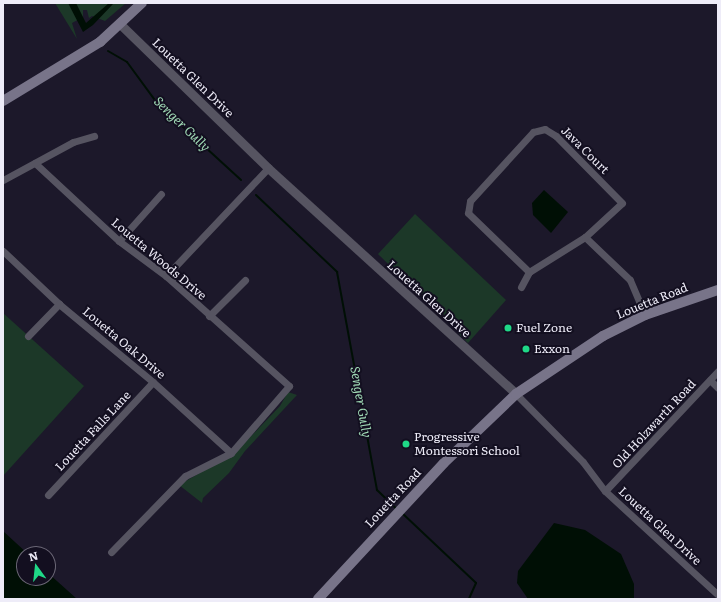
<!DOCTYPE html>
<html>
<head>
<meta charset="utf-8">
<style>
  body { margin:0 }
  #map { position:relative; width:721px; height:602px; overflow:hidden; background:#1c182a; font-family:Literata,serif }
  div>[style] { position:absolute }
  .green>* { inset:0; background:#1c3828 }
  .water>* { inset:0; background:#000f05 }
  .stream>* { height:2px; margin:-1px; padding:0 1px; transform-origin:1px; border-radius:1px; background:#000f05 }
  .minor>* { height:7px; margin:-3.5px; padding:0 3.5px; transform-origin:3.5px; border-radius:3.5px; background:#565461 }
  .tertiary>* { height:9px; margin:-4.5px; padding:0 4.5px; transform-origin:4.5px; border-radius:4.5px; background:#565461 }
  .secondary>* { height:10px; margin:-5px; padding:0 5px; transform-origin:5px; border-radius:5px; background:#787489 }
  .dots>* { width:11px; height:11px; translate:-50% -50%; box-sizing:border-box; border:2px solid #130f20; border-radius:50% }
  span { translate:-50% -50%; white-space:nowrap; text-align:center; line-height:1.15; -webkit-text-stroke:4px #130f20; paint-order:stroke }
  .street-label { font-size:12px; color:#eeecf8 }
  .poi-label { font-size:12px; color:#eeecf8 }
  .left { translate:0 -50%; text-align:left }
  .water-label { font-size:13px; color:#9ed7b3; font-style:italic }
  .frame { position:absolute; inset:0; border:4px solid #eeecf8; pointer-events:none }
  .north { position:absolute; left:16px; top:546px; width:40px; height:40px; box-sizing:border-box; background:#130f20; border:1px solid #6b6776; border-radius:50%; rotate:345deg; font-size:11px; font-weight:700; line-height:16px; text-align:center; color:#eeecf8 }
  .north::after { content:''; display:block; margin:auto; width:14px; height:18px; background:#1fd887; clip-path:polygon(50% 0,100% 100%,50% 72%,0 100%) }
</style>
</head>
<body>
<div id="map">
  <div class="green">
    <div style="clip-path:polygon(55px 3px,126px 3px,105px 21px,92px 16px,89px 18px,87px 10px,83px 10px,83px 17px,72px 23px,77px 39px)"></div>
    <div style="clip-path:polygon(415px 214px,506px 300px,468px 343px,378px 254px)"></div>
    <div style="clip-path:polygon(3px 313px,84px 386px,3px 476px)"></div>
    <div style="clip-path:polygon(288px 392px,297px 395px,245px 451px,229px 473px,203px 498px,202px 503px,179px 485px,236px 452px,280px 406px)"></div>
  </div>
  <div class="water">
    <div style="clip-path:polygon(68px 3px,76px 3px,86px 23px,109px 3px,113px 4px,93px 25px,83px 32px)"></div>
    <div style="clip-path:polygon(544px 190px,568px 212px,551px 233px,533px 215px,532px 203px)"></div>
    <div style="clip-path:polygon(554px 523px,585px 530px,621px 554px,634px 584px,634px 599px,528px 599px,517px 583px,518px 571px)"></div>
    <div style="clip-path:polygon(3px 531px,28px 554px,24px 554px,24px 578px,48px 578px,48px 573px,77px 599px,3px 599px)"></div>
  </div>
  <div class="stream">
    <div style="left:108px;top:51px;width:22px;rotate:30deg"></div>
    <div style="left:127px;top:62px;width:51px;rotate:53.8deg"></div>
    <div style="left:157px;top:103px;width:114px;rotate:42.5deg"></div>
    <div style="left:256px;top:195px;width:112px;rotate:43.5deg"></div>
    <div style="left:337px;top:272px;width:222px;rotate:79.6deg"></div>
    <div style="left:377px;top:490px;width:28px;rotate:44deg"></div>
    <div style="left:402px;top:513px;width:102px;rotate:43.4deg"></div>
    <div style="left:476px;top:583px;width:17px;rotate:114deg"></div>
  </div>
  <div class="minor">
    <div style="left:35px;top:163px;width:115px;rotate:42.9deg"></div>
    <div style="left:119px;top:241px;width:59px;rotate:36.7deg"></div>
    <div style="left:166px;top:276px;width:165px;rotate:41.8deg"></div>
    <div style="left:289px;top:386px;width:89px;rotate:130.9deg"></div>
    <div style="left:231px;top:453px;width:51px;rotate:153.4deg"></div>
    <div style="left:185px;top:476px;width:106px;rotate:134.2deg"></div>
    <div style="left:3px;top:180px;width:80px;rotate:-28.5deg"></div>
    <div style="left:73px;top:142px;width:22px;rotate:-16deg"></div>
    <div style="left:585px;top:237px;width:62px;rotate:43.7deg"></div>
    <div style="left:630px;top:280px;width:38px;rotate:67deg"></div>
    <div style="left:119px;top:241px;width:63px;rotate:-48.2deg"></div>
    <div style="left:3px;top:251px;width:77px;rotate:43.4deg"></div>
    <div style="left:59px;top:304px;width:122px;rotate:39.7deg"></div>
    <div style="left:153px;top:382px;width:105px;rotate:42.3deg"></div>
    <div style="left:166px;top:276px;width:149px;rotate:-46.6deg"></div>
    <div style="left:521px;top:287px;width:17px;rotate:-62deg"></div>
    <div style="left:529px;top:272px;width:66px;rotate:-32deg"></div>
    <div style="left:585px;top:237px;width:50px;rotate:-42.6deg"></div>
    <div style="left:622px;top:203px;width:94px;rotate:-134.6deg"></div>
    <div style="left:556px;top:136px;width:13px;rotate:-148deg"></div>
    <div style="left:545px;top:129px;width:12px;rotate:166deg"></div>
    <div style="left:533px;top:132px;width:93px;rotate:132.4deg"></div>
    <div style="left:470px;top:201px;width:12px;rotate:99deg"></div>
    <div style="left:468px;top:213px;width:85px;rotate:44deg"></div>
    <div style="left:209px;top:316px;width:51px;rotate:-45deg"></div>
    <div style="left:28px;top:336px;width:45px;rotate:-45.9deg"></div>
    <div style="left:710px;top:380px;width:11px;rotate:45deg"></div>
    <div style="left:516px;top:394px;width:95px;rotate:45.4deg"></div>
    <div style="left:583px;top:462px;width:36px;rotate:53deg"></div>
    <div style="left:605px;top:491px;width:154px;rotate:42.6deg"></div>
    <div style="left:605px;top:491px;width:165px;rotate:-46.7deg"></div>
    <div style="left:48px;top:495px;width:154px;rotate:-47.1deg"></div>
  </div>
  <div class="tertiary">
    <div style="left:120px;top:24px;width:206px;rotate:44.2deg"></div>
    <div style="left:268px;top:168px;width:336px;rotate:42.3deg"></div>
  </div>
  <div class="secondary">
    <div style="left:3px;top:101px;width:114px;rotate:-31.3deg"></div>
    <div style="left:100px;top:42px;width:57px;rotate:-42.9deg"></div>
    <div style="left:318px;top:599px;width:185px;rotate:-47.2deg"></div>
    <div style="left:444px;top:463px;width:100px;rotate:-43.8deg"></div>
    <div style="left:516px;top:394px;width:105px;rotate:-33.7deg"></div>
    <div style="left:603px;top:336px;width:47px;rotate:-26.6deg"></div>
    <div style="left:645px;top:315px;width:77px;rotate:-18.9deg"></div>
  </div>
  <div class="dots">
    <div style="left:508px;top:328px;background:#1fd887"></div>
    <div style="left:526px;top:349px;background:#1fd887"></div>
    <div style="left:406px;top:444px;background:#1fd887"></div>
  </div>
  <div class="street-label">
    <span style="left:193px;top:78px;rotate:44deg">Louetta Glen Drive</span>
    <span style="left:585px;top:150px;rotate:45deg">Java Court</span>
    <span style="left:159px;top:259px;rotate:40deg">Louetta Woods Drive</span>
    <span style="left:429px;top:299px;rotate:42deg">Louetta Glen Drive</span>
    <span style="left:652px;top:301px;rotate:-22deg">Louetta Road</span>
    <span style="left:124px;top:343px;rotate:40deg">Louetta Oak Drive</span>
    <span style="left:654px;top:424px;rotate:-47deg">Old Holzwarth Road</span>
    <span style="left:93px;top:431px;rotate:-47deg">Louetta Falls Lane</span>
    <span style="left:393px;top:498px;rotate:-47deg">Louetta Road</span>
    <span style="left:660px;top:526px;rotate:43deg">Louetta Glen Drive</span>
  </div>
  <div class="poi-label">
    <span class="left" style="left:516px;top:328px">Fuel Zone</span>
    <span class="left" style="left:534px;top:349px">Exxon</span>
    <span class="left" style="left:414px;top:444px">Progressive<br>Montessori School</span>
  </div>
  <div class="water-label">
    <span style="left:182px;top:124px;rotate:44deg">Senger Gully</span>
    <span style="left:361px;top:402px;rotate:80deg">Senger Gully</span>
  </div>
  <div class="frame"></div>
  <div class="north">N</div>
</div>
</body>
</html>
